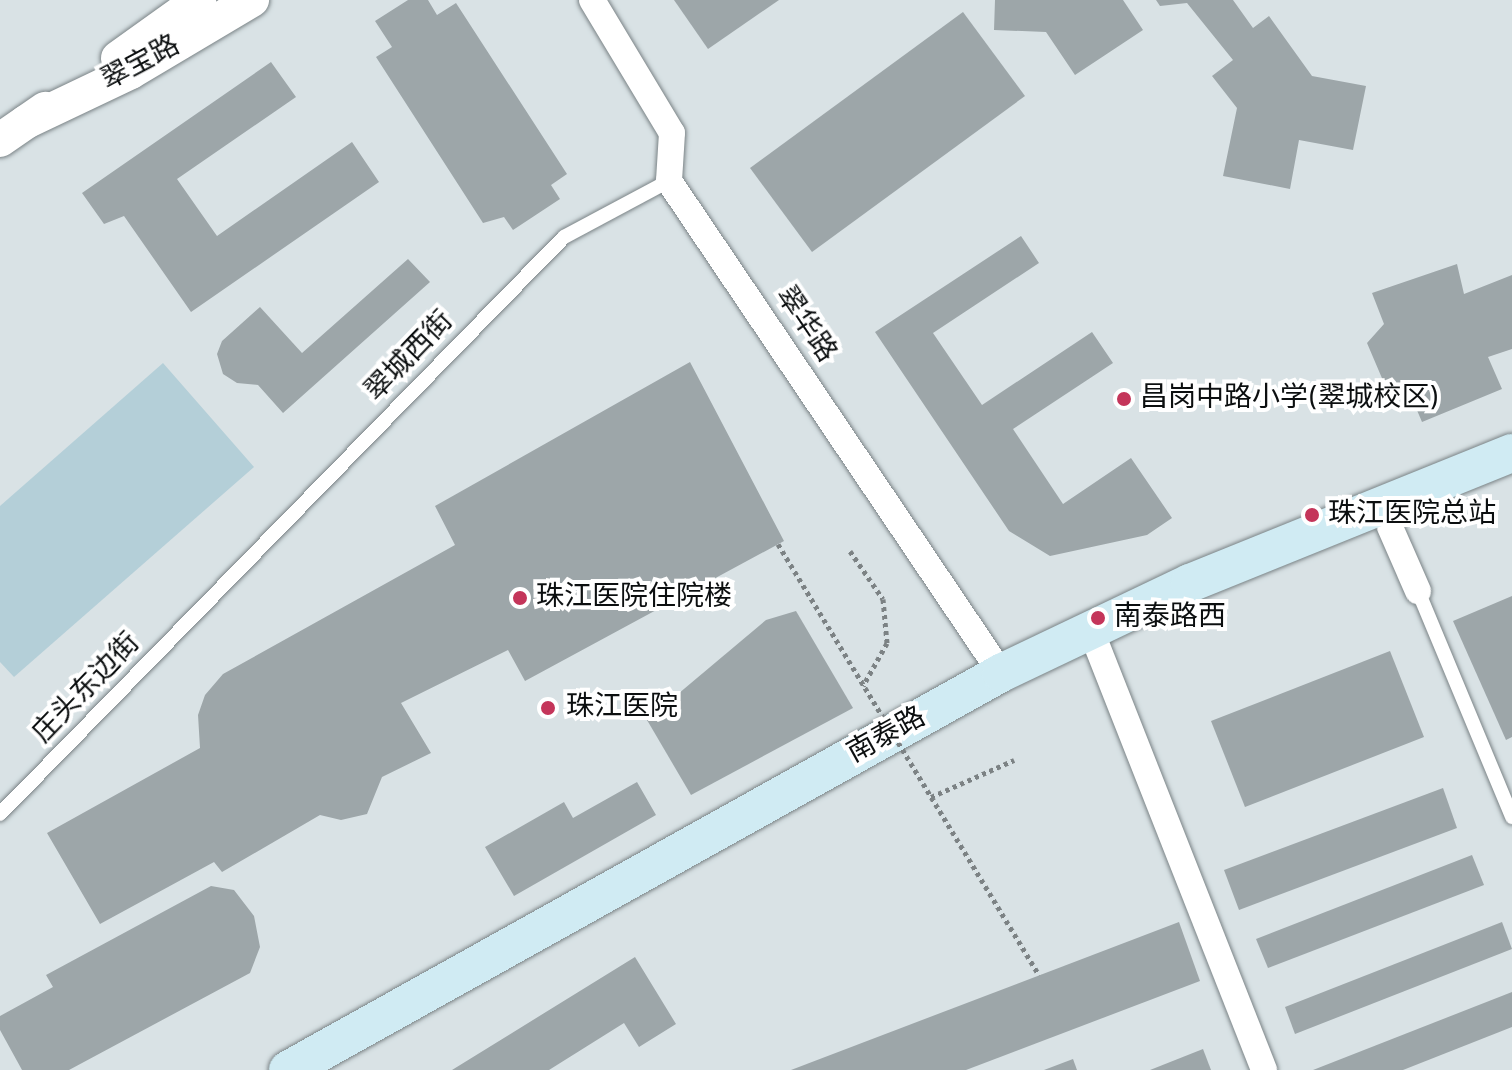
<!DOCTYPE html>
<html>
<head>
<meta charset="utf-8">
<style>
  body { margin:0 }
  #map { position:relative; width:1512px; height:1070px; overflow:hidden; background:#d9e2e5; font-family:Overpass,"Noto Sans SC",sans-serif }
  div>[style] { position:absolute }
  .green>* { inset:0; background:#b4cfd8 }
  .building>* { inset:0; background:#9da6a9 }
  .path>* { height:5px; margin-top:-2.5px; transform-origin:0; background:repeating-linear-gradient(90deg,#7c8284 0 4px,transparent 0 8px) }
  .roads { filter:drop-shadow(0 0 2px #7a8386) drop-shadow(0 0 2px #7a8386) }
  .service>* { height:14px; margin:-7px; padding:0 7px; transform-origin:7px; border-radius:7px; background:#fff }
  .minor>* { height:26px; margin:-13px; padding:0 13px; transform-origin:13px; border-radius:13px; background:#fff }
  .tertiary>* { height:34px; margin:-17px; padding:0 17px; transform-origin:17px; border-radius:17px; background:#fff }
  .secondary>* { height:38px; margin:-19px; padding:0 19px; transform-origin:19px; border-radius:19px; background:#d0ebf3 }
  .path-bridge>* { height:5px; margin-top:-2.5px; transform-origin:0; background:repeating-linear-gradient(90deg,#7c8284 0 4px,transparent 0 8px) }
  .dots>* { width:22px; height:22px; translate:-50% -50%; box-sizing:border-box; border:4px solid #fff; border-radius:50% }
  span { translate:-50% -50%; white-space:nowrap; text-align:center; line-height:1.15; -webkit-text-stroke:8px #fff; paint-order:stroke }
  .street-label { font-size:28px; color:#0c0f10 }
  .poi-label { font-size:28px; color:#0c0f10 }
  .left { translate:0 -50%; text-align:left }
</style>
</head>
<body>
<div id="map">
  <div class="green">
    <div style="clip-path:polygon(163px 363px,254px 467px,14px 677px,0 662px,0 506px)"></div>
  </div>
  <div class="building">
    <div style="clip-path:polygon(408px 0,428px 0,437px 15px,456px 3px,567px 174px,551px 185px,560px 199px,513px 230px,504px 217px,483px 223px,376px 57px,392px 47px,375px 21px)"></div>
    <div style="clip-path:polygon(674px 0,779px 0,708px 49px)"></div>
    <div style="clip-path:polygon(995px 0,1123px 0,1143px 30px,1075px 75px,1046px 32px,994px 30px)"></div>
    <div style="clip-path:polygon(1156px 0,1233px 0,1253px 28px,1269px 16px,1312px 76px,1366px 86px,1353px 150px,1299px 140px,1290px 189px,1223px 176px,1237px 108px,1212px 76px,1233px 60px,1187px 3px,1160px 6px)"></div>
    <div style="clip-path:polygon(963px 12px,1025px 96px,812px 252px,750px 168px)"></div>
    <div style="clip-path:polygon(271px 62px,296px 97px,177px 179px,217px 236px,352px 142px,379px 182px,191px 312px,124px 216px,104px 224px,82px 193px)"></div>
    <div style="clip-path:polygon(1021px 236px,1039px 263px,933px 333px,982px 405px,1092px 332px,1113px 363px,1013px 429px,1063px 504px,1131px 458px,1172px 518px,1147px 535px,1050px 556px,1009px 531px,875px 332px)"></div>
    <div style="clip-path:polygon(408px 259px,430px 282px,283px 413px,258px 385px,237px 383px,223px 374px,217px 354px,222px 341px,260px 307px,302px 353px)"></div>
    <div style="clip-path:polygon(1457px 264px,1464px 294px,1512px 275px,1512px 349px,1488px 357px,1502px 389px,1422px 422px,1405px 382px,1387px 390px,1367px 343px,1384px 324px,1372px 293px)"></div>
    <div style="clip-path:polygon(690px 362px,784px 541px,525px 681px,508px 650px,401px 703px,431px 753px,382px 777px,367px 814px,341px 820px,320px 815px,222px 872px,214px 862px,100px 924px,47px 833px,200px 748px,198px 715px,205px 695px,223px 674px,455px 545px,435px 506px)"></div>
    <div style="clip-path:polygon(1512px 596px,1512px 737px,1506px 740px,1453px 621px)"></div>
    <div style="clip-path:polygon(796px 611px,853px 708px,691px 795px,647px 720px,766px 620px)"></div>
    <div style="clip-path:polygon(1390px 651px,1424px 737px,1245px 807px,1211px 721px)"></div>
    <div style="clip-path:polygon(637px 782px,656px 815px,514px 896px,485px 847px,564px 802px,573px 818px)"></div>
    <div style="clip-path:polygon(1443px 788px,1457px 828px,1239px 910px,1224px 870px)"></div>
    <div style="clip-path:polygon(1472px 855px,1484px 885px,1268px 968px,1256px 939px)"></div>
    <div style="clip-path:polygon(211px 886px,234px 890px,254px 916px,260px 947px,250px 973px,69px 1070px,22px 1070px,0 1030px,0 1016px,53px 987px,46px 975px)"></div>
    <div style="clip-path:polygon(1179px 922px,1200px 981px,966px 1070px,791px 1070px)"></div>
    <div style="clip-path:polygon(1502px 922px,1512px 949px,1295px 1034px,1285px 1007px)"></div>
    <div style="clip-path:polygon(635px 957px,676px 1024px,639px 1047px,624px 1023px,549px 1070px,452px 1070px)"></div>
    <div style="clip-path:polygon(1512px 992px,1512px 1027px,1403px 1070px,1313px 1070px)"></div>
    <div style="clip-path:polygon(1203px 1049px,1211px 1070px,1150px 1070px)"></div>
    <div style="clip-path:polygon(1073px 1059px,1077px 1070px,1044px 1070px)"></div>
  </div>
  <div class="path">
    <div style="left:850px;top:551px;width:58px;rotate:55.5deg"></div>
    <div style="left:883px;top:599px;width:44px;rotate:84.8deg"></div>
    <div style="left:887px;top:643px;width:49px;rotate:119.2deg"></div>
    <div style="left:931px;top:797px;width:91px;rotate:-24deg"></div>
  </div>
  <div class="roads">
    <div class="service">
      <div style="left:1418px;top:591px;width:245px;rotate:67.4deg"></div>
      <div style="left:0;top:814px;width:807px;rotate:-45.65deg"></div>
      <div style="left:564px;top:237px;width:119px;rotate:-28.1deg"></div>
    </div>
    <div class="minor">
      <div style="left:592px;top:0;width:155px;rotate:59deg"></div>
      <div style="left:672px;top:133px;width:48px;rotate:93.6deg"></div>
      <div style="left:669px;top:181px;width:594px;rotate:55.99deg"></div>
      <div style="left:1390px;top:527px;width:70px;rotate:66.4deg"></div>
      <div style="left:1090px;top:628px;width:475px;rotate:68.5deg"></div>
    </div>
    <div class="tertiary">
      <div style="left:118px;top:58px;width:100px;rotate:-35.6deg"></div>
      <div style="left:26px;top:122px;width:116px;rotate:-25.5deg"></div>
      <div style="left:131px;top:72px;width:141px;rotate:-30.8deg"></div>
      <div style="left:0;top:140px;width:55px;rotate:-34.6deg"></div>
    </div>
    <div class="secondary">
      <div style="left:288px;top:1070px;width:816px;rotate:-29.11deg"></div>
      <div style="left:1001px;top:673px;width:209px;rotate:-25.5deg"></div>
      <div style="left:1190px;top:583px;width:347px;rotate:-22deg"></div>
    </div>
  </div>
  <div class="path-bridge">
    <div style="left:778px;top:544px;width:504px;rotate:58.8deg"></div>
  </div>
  <div class="dots">
    <div style="left:1124px;top:399px;background:#c4355a"></div>
    <div style="left:1312px;top:515px;background:#c4355a"></div>
    <div style="left:520px;top:598px;background:#c4355a"></div>
    <div style="left:1098px;top:618px;background:#c4355a"></div>
    <div style="left:548px;top:708px;background:#c4355a"></div>
  </div>
  <div class="street-label">
    <span style="left:141px;top:64px;rotate:-28deg">翠宝路</span>
    <span style="left:805px;top:325px;rotate:56deg">翠华路</span>
    <span style="left:410px;top:357px;rotate:-46deg">翠城西街</span>
    <span style="left:87px;top:689px;rotate:-46deg">庄头东边街</span>
    <span style="left:887px;top:736px;rotate:-29deg">南泰路</span>
  </div>
  <div class="poi-label">
    <span class="left" style="left:1140px;top:399px">昌岗中路小学(翠城校区)</span>
    <span class="left" style="left:1328px;top:515px">珠江医院总站</span>
    <span class="left" style="left:536px;top:598px">珠江医院住院楼</span>
    <span class="left" style="left:1114px;top:618px">南泰路西</span>
    <span class="left" style="left:566px;top:708px">珠江医院</span>
  </div>
</div>
</body>
</html>
